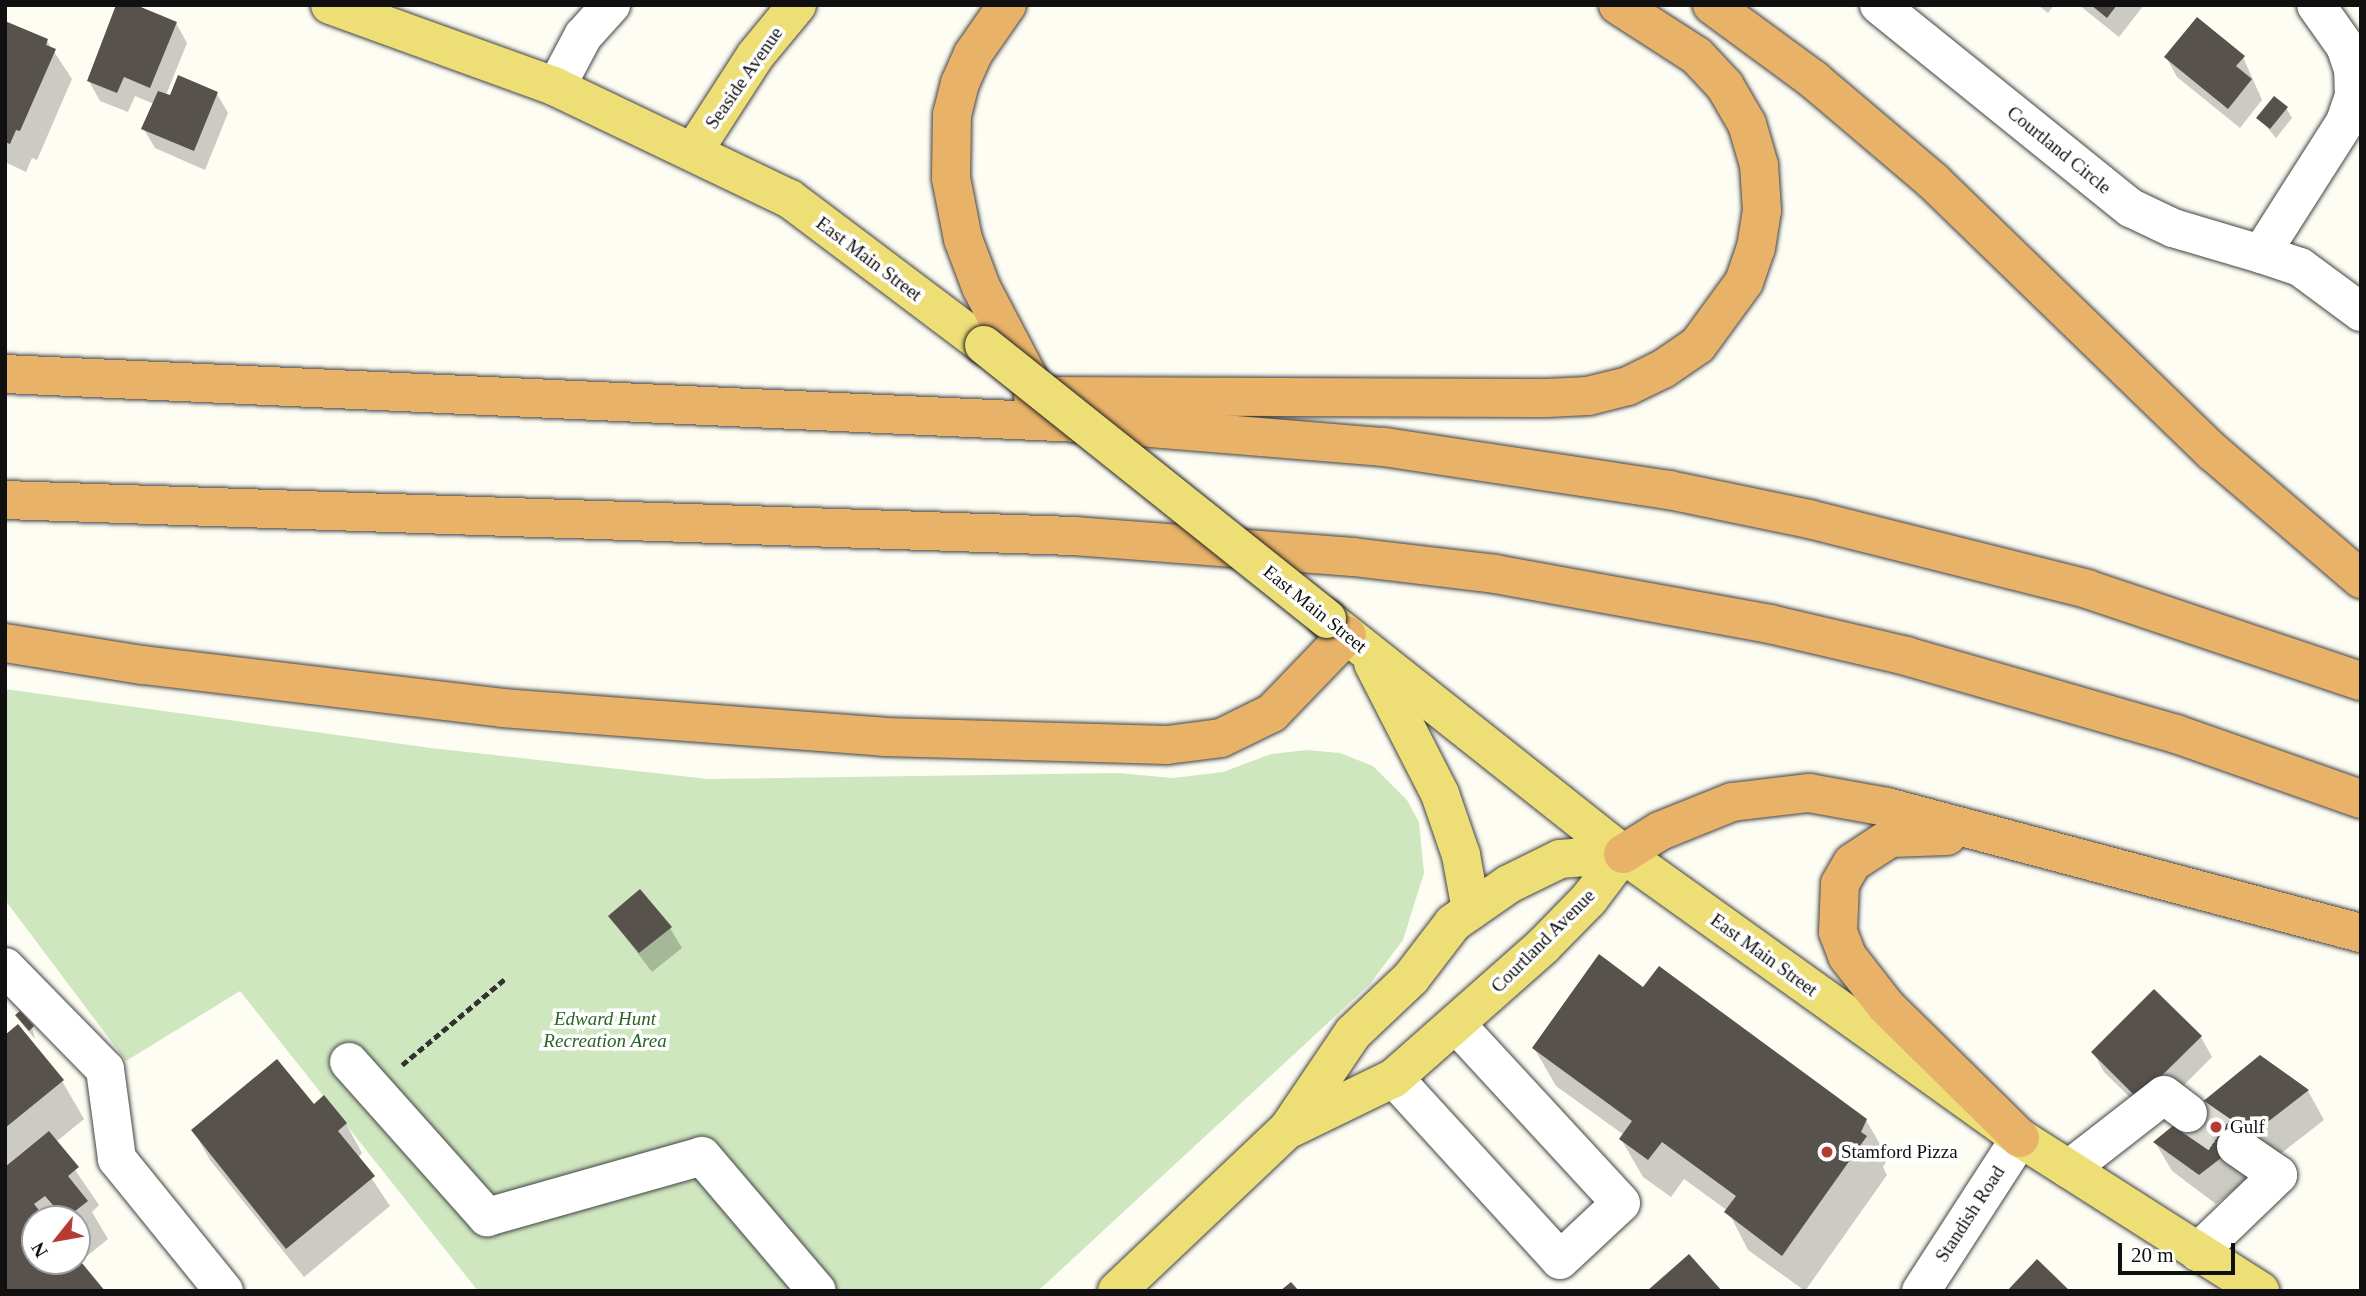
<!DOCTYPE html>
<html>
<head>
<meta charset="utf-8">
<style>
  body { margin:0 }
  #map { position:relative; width:2366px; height:1296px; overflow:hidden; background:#fefdf4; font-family:"Times New Roman",serif }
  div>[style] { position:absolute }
  .green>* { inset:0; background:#cfe7bf }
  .shadow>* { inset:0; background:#0003 }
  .building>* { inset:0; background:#58524d }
  .minor-tunnel>* { height:38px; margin-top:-19px; transform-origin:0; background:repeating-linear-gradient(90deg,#dad9d2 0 38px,transparent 0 57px) }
  .path>* { height:4.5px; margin-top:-2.25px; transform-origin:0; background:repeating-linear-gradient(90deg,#323232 0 7px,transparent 0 10.5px) }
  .roads { filter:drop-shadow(0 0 2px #434343) drop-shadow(0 0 2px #434343) }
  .minor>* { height:38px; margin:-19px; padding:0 19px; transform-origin:19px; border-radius:19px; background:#fff }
  .major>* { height:38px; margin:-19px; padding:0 19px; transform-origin:19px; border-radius:19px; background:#eddf75 }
  .highway>* { height:38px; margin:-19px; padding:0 19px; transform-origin:19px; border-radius:19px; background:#e8b268 }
  .bridges { filter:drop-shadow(0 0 2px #212121) drop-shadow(0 0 2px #212121) }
  .major-bridge>* { height:38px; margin:-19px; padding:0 19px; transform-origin:19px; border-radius:19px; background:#eddf75 }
  .dots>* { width:19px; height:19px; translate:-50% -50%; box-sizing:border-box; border:4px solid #fff; border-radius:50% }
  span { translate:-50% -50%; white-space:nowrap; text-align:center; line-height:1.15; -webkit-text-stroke:7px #fff; paint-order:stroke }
  .street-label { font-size:19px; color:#101010 }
  .park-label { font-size:19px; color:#2a6325; font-style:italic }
  .poi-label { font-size:19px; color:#101010 }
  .left { translate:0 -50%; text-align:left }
  .frame { position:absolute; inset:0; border:7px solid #101010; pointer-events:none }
  .north { position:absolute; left:21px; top:1205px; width:70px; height:70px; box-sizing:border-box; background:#fff; border:2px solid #9f9f9f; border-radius:50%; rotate:239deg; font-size:19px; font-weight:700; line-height:28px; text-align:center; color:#101010 }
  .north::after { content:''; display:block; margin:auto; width:24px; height:32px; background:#b53c33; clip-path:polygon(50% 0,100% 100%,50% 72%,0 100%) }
  .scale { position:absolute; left:2118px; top:1243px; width:117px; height:32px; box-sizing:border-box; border:4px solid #101010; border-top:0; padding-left:9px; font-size:21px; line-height:24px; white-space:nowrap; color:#101010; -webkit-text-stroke:5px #fff; paint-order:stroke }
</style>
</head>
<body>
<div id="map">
  <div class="green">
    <div style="clip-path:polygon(5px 689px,431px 748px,708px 779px,1118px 773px,1173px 778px,1223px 772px,1271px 754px,1307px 750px,1340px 753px,1373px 766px,1407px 800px,1419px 822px,1424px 873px,1403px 940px,1370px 984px,1038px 1291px,478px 1291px,240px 991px,126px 1061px,5px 900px)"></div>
  </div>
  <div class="shadow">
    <div style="clip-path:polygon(2038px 5px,2054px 5px,2048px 13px)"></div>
    <div style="clip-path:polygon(2079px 5px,2144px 5px,2119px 37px)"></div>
    <div style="clip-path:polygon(176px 23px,187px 43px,166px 95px,217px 94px,228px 113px,205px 170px,155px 148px,143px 128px,154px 104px,135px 96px,128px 112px,100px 101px,89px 81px)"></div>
    <div style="clip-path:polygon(5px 24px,47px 41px,72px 79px,37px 160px,32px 158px,26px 172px,5px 162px)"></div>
    <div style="clip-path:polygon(2166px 57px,2243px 57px,2262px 100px,2240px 128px,2177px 77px)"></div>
    <div style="clip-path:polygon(2286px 108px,2292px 118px,2276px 138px,2259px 118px)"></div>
    <div style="clip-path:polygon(610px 917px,670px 928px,682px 948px,652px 972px)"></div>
    <div style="clip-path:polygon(1644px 990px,1866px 1120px,1888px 1158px,1883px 1167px,1887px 1175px,1805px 1291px,1748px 1250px,1728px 1211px,1684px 1179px,1671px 1197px,1643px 1177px,1621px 1139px,1624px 1135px,1556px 1086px,1534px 1048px)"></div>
    <div style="clip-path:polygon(2154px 991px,2201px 1037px,2212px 1057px,2151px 1118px,2104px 1072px,2093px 1052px)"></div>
    <div style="clip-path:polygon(17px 1016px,32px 1027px,35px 1039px,23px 1025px)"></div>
    <div style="clip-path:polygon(5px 1037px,62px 1081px,84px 1119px,56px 1142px,99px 1205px,92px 1212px,108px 1239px,87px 1256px,77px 1244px,77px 1219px,35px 1219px,35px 1261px,77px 1259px,103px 1291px,5px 1291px)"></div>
    <div style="clip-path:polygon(2308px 1091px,2324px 1120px,2216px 1204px,2172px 1171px,2155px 1142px)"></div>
    <div style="clip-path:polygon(314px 1106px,346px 1124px,362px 1153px,358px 1158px,390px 1206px,304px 1277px,210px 1160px,193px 1130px)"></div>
  </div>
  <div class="building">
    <div style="clip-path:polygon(116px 5px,136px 5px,177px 22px,150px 88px,124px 77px,117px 93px,87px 81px)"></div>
    <div style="clip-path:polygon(2091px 5px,2117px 5px,2107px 18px)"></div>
    <div style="clip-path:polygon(2197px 17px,2245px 56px,2236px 66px,2252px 79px,2228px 109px,2164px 57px)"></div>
    <div style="clip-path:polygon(5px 21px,48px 39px,46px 45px,56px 49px,20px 131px,16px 130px,10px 144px,5px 142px)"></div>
    <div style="clip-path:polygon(178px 75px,218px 92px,194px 151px,141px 129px,158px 91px,170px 95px)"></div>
    <div style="clip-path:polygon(2274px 96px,2288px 107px,2270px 129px,2256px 118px)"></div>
    <div style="clip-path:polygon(640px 889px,672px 927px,639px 953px,608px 916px)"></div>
    <div style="clip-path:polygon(1599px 954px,1643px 987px,1659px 966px,1867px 1119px,1861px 1132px,1867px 1136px,1782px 1256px,1724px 1212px,1736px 1196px,1662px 1142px,1648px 1160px,1619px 1139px,1632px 1121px,1532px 1048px)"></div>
    <div style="clip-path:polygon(2154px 989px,2202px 1036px,2138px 1099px,2091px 1052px)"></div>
    <div style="clip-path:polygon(20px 1011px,34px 1026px,29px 1031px,15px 1015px)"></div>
    <div style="clip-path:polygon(18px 1024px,64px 1080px,5px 1128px,5px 1035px)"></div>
    <div style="clip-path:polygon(2260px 1055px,2309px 1090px,2199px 1175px,2153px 1142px)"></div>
    <div style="clip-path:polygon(277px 1059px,314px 1104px,324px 1095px,347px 1123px,338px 1131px,375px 1176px,286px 1249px,191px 1130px)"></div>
    <div style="clip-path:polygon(49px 1131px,79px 1167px,68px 1176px,88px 1201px,65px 1219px,45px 1196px,34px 1204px,46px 1219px,35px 1219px,35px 1261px,77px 1261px,77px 1257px,105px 1291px,8px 1291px,5px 1287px,5px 1167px)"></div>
    <div style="clip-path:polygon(1689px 1254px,1722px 1291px,1647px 1291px)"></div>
    <div style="clip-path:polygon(2037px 1259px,2070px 1291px,2007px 1291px)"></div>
    <div style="clip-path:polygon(1291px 1282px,1299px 1291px,1280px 1291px)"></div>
  </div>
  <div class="minor-tunnel">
    <div style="left:2188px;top:1113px;width:58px;rotate:34.5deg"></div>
  </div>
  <div class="path">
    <div style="left:402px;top:1065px;width:136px;rotate:-39.9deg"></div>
  </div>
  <div class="roads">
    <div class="minor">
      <div style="left:1879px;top:5px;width:324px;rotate:38.9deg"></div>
      <div style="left:2131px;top:208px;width:47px;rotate:25.5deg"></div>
      <div style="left:2173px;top:228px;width:92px;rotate:16.5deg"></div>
      <div style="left:2261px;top:254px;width:156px;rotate:-57.5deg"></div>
      <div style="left:2345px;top:122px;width:28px;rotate:-71deg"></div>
      <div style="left:2354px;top:96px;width:27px;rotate:-92deg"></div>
      <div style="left:2353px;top:69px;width:24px;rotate:-109deg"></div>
      <div style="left:2345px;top:46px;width:50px;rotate:-125.3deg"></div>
      <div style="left:556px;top:87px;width:58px;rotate:-62.1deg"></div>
      <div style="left:583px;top:36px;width:42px;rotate:-47.9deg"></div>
      <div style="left:2261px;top:254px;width:41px;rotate:18.4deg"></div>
      <div style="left:2300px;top:267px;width:76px;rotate:36.4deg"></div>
      <div style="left:5px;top:967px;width:143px;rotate:45.6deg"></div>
      <div style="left:105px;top:1069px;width:91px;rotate:82.4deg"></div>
      <div style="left:117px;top:1159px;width:170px;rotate:51deg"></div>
      <div style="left:349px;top:1062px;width:208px;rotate:48.3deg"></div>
      <div style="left:487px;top:1217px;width:223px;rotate:-15.8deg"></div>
      <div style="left:702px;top:1156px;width:177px;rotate:49.6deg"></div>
      <div style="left:1394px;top:1078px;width:246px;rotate:47.6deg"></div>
      <div style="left:1560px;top:1260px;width:83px;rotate:-43.1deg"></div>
      <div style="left:1621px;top:1203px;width:243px;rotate:-132.7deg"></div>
      <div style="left:2069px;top:1169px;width:120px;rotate:-37.9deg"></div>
      <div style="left:2164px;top:1095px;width:30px;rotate:37deg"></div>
      <div style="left:2198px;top:1252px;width:111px;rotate:-43.9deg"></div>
      <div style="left:2278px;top:1175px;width:51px;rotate:-145.4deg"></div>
      <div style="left:1921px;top:1291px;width:182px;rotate:-57.1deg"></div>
    </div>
    <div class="major">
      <div style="left:330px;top:5px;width:240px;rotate:19.9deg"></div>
      <div style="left:556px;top:87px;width:259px;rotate:25.6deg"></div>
      <div style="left:790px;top:199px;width:243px;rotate:37deg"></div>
      <div style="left:693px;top:152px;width:114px;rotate:-57.1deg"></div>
      <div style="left:755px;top:56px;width:66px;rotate:-50.5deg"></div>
      <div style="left:1327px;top:619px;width:378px;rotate:38.4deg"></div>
      <div style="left:1623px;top:854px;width:488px;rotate:35.6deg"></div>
      <div style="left:2020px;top:1138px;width:285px;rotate:32.5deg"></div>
      <div style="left:1373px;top:663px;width:147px;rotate:62.9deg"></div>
      <div style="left:1440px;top:794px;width:65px;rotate:71deg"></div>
      <div style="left:1461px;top:855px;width:56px;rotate:79.7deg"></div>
      <div style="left:1291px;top:1128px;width:114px;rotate:-25.9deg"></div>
      <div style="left:1394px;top:1078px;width:199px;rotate:-41.5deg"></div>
      <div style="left:1543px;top:946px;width:66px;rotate:-45.6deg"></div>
      <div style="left:1589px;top:899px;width:56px;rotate:-52.9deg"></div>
      <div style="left:1117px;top:1291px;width:236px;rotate:-43.5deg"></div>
      <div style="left:1288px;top:1129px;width:116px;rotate:-55.9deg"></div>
      <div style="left:1353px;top:1033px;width:80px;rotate:-43.5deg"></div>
      <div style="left:1411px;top:978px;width:69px;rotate:-52.6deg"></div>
      <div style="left:1453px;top:923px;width:68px;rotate:-34.9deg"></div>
      <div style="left:1509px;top:884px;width:57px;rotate:-26.1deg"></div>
      <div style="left:1560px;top:859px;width:63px;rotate:-4.5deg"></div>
    </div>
    <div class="highway">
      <div style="left:1007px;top:5px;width:60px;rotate:124.8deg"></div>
      <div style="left:973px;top:54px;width:32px;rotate:114deg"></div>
      <div style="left:960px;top:83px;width:32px;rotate:104deg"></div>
      <div style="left:952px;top:114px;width:64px;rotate:90.9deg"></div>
      <div style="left:951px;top:178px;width:62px;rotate:78.9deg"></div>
      <div style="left:963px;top:239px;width:51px;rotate:69.4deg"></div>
      <div style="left:981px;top:287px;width:104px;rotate:62.4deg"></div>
      <div style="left:1712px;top:5px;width:127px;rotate:36.3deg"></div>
      <div style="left:1814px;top:80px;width:156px;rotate:40.3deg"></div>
      <div style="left:1933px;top:181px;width:391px;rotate:44.1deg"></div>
      <div style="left:2214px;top:453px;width:194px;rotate:40.6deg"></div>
      <div style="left:5px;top:374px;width:1098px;rotate:2.61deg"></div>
      <div style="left:1102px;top:424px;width:283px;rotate:4.7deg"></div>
      <div style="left:1384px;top:447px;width:288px;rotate:8.6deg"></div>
      <div style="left:1669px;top:490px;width:143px;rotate:11.7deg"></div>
      <div style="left:1809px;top:519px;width:287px;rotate:14.1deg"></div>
      <div style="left:2087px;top:589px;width:289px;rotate:18.6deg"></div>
      <div style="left:1033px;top:396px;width:514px;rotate:0.22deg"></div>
      <div style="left:1547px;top:398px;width:41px;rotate:-2.8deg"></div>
      <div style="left:1588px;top:396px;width:41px;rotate:-14deg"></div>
      <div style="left:1628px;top:386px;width:39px;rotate:-26deg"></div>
      <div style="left:1663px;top:369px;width:42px;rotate:-34.4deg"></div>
      <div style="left:1698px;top:345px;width:78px;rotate:-53.9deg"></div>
      <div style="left:1744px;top:282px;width:36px;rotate:-71deg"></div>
      <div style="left:1756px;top:248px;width:37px;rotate:-81deg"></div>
      <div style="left:1762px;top:211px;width:46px;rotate:-93.7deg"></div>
      <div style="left:1759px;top:165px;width:43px;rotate:-106.3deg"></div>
      <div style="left:1747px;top:124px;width:44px;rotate:-120.1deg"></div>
      <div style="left:1725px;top:86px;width:41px;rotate:-133deg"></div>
      <div style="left:1697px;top:56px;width:94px;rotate:-147.2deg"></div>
      <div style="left:5px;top:500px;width:1070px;rotate:1.93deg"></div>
      <div style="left:1074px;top:536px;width:280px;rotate:4.3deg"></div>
      <div style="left:1353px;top:557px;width:143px;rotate:6.8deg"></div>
      <div style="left:1495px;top:574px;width:280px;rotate:10.3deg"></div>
      <div style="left:1770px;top:624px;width:140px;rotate:13.2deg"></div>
      <div style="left:1906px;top:656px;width:281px;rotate:16.1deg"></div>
      <div style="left:2176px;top:734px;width:196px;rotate:19.4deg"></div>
      <div style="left:5px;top:643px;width:140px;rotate:9.1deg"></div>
      <div style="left:143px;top:665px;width:362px;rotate:6.8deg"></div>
      <div style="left:502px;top:708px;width:383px;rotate:4.3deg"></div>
      <div style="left:884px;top:737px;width:283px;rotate:1.6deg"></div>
      <div style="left:1167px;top:745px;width:54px;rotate:-7.4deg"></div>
      <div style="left:1221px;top:738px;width:57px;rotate:-26.1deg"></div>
      <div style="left:1272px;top:713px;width:108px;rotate:-46.1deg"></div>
      <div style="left:1947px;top:836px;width:57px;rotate:178deg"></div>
      <div style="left:1890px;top:838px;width:45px;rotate:146.7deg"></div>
      <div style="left:1852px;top:863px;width:24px;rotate:120deg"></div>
      <div style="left:1840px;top:884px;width:48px;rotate:92.4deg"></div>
      <div style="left:1838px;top:932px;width:26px;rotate:69deg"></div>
      <div style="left:1847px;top:956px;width:63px;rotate:52deg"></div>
      <div style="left:1886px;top:1006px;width:188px;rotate:44.6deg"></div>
      <div style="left:1623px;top:854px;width:44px;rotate:-31.9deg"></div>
      <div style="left:1660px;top:831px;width:78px;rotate:-21.9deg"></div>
      <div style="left:1732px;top:802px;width:78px;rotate:-6.7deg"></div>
      <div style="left:1809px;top:793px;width:79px;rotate:10.2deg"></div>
      <div style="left:1887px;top:807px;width:490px;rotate:14.9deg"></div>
    </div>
  </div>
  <div class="bridges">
    <div class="major-bridge">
      <div style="left:984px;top:345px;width:439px;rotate:38.6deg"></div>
    </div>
  </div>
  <div class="dots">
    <div style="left:2216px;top:1127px;background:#b53c33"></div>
    <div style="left:1827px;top:1152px;background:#b53c33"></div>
  </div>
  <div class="street-label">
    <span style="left:744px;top:78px;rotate:-55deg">Seaside Avenue</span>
    <span style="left:2059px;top:150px;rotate:39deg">Courtland Circle</span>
    <span style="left:869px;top:259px;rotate:37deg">East Main Street</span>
    <span style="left:1315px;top:609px;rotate:39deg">East Main Street</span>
    <span style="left:1543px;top:941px;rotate:-45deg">Courtland Avenue</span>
    <span style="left:1764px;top:955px;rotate:36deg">East Main Street</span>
    <span style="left:1970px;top:1214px;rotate:-57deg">Standish Road</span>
  </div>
  <div class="park-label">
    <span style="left:605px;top:1030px">Edward Hunt<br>Recreation Area</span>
  </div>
  <div class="poi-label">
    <span class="left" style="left:2230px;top:1127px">Gulf</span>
    <span class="left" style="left:1841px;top:1152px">Stamford Pizza</span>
  </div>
  <div class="frame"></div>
  <div class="north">N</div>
  <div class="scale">20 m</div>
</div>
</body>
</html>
